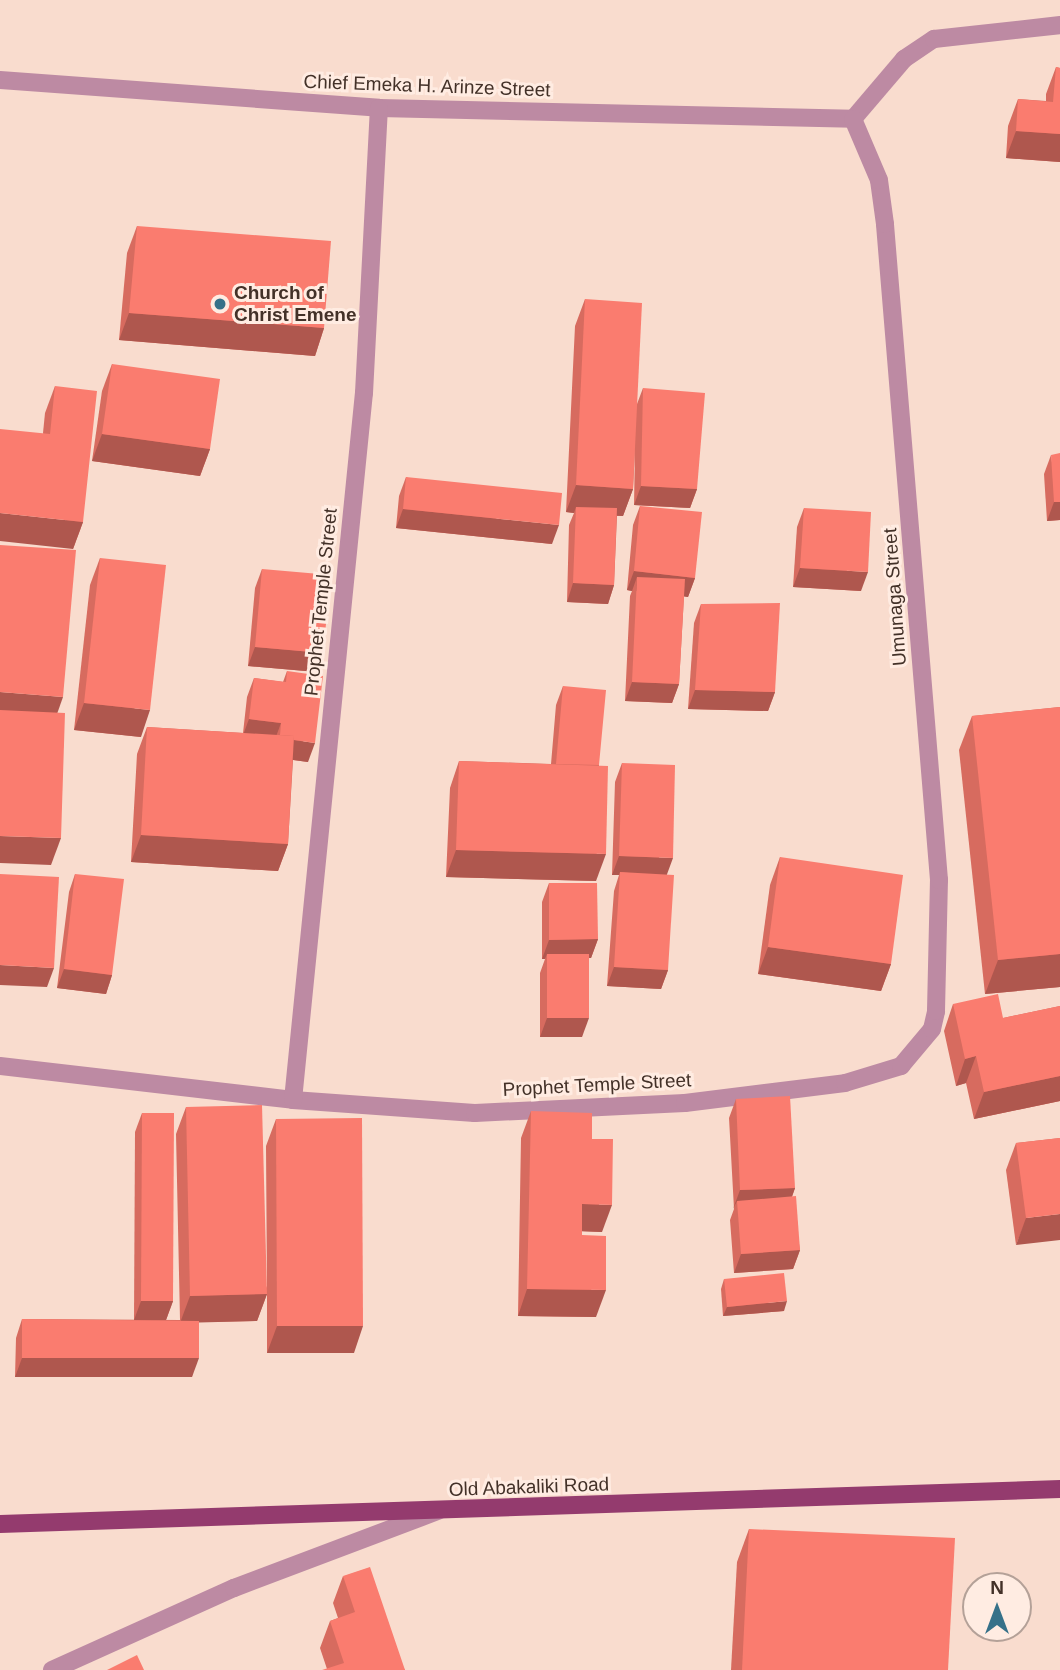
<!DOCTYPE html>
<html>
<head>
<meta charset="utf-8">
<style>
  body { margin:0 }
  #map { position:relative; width:1060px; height:1670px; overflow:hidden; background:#f9dcce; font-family:Helvetica,sans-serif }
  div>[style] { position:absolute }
  .minor>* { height:18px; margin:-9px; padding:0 9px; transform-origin:9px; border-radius:9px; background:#bd8aa3 }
  .major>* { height:18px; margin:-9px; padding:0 9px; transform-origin:9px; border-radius:9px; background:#943b6e }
  .wall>* { inset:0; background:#d76b5f }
  .shaded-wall>* { inset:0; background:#af574e }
  .building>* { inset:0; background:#fa7c6f }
  .dots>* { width:19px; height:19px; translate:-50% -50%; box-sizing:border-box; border:4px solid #ffece2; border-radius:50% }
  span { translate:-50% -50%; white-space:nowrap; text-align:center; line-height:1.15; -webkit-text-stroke:6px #ffece2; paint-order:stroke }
  .street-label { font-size:19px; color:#433128 }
  .poi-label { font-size:19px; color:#433128; font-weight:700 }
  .left { translate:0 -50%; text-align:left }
  .north { position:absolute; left:962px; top:1572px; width:70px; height:70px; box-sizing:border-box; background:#ffece2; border:2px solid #b4a198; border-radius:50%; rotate:0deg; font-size:19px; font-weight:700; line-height:28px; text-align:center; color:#433128 }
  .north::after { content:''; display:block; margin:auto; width:24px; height:32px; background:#367189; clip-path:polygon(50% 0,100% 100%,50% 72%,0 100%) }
</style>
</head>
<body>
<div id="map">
  <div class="minor">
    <div style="left:0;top:80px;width:380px;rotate:4.2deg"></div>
    <div style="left:379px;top:108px;width:474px;rotate:1.3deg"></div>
    <div style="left:853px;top:119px;width:79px;rotate:-49.6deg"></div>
    <div style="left:904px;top:59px;width:36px;rotate:-34deg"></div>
    <div style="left:934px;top:39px;width:127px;rotate:-6.3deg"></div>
    <div style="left:0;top:1066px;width:295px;rotate:6.6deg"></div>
    <div style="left:293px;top:1100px;width:182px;rotate:4.1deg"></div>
    <div style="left:475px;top:1113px;width:210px;rotate:-2.7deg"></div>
    <div style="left:685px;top:1103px;width:161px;rotate:-7.1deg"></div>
    <div style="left:845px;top:1083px;width:59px;rotate:-16.9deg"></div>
    <div style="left:901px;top:1066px;width:48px;rotate:-50deg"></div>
    <div style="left:932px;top:1029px;width:18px;rotate:-77deg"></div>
    <div style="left:936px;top:1011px;width:131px;rotate:-88.7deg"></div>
    <div style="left:939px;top:880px;width:658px;rotate:-94.71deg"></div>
    <div style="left:885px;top:224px;width:44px;rotate:-97.8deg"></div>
    <div style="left:879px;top:180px;width:66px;rotate:-113.1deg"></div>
    <div style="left:293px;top:1100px;width:711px;rotate:-84.27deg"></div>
    <div style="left:364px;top:393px;width:285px;rotate:-87deg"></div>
    <div style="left:52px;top:1670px;width:200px;rotate:-24.3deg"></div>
    <div style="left:234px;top:1588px;width:218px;rotate:-20.7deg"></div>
  </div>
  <div class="major">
    <div style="left:0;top:1524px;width:1061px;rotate:-1.89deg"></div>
  </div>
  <div class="wall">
    <div style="clip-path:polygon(1056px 67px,1060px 68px,1060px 162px,1006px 158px,1008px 126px,1018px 99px,1046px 101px,1046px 94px)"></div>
    <div style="clip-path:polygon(137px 226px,324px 328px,315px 356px,119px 340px,127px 253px)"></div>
    <div style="clip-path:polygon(585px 299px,637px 404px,643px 388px,697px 489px,690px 508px,634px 505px,635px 448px,633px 489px,623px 516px,617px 516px,614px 585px,608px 604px,567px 602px,569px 525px,574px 513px,566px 512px,575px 326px)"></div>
    <div style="clip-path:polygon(112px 364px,210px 449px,200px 476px,92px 461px,102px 391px)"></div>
    <div style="clip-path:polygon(55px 386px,83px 522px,73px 549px,43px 433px,45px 413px)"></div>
    <div style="clip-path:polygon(1051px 455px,1060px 520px,1047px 521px,1044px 474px)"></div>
    <div style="clip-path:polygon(406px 477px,552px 544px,396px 528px,399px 496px)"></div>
    <div style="clip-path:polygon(640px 506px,695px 578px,688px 597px,684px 596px,679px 684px,672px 703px,625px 701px,630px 596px,632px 591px,627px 590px,633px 525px)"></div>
    <div style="clip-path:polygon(804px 508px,861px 591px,793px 587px,797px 527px)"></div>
    <div style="clip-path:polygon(100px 558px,141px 737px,74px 730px,90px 585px)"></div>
    <div style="clip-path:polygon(262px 569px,323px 653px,317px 672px,248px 666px,255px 588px)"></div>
    <div style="clip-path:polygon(701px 604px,775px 692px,768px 711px,688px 709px,694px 623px)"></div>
    <div style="clip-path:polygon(287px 671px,308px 762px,293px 760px,288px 844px,278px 871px,131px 862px,137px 754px,147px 727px,243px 733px,247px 697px,254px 678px,283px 682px)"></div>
    <div style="clip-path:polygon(563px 686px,599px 765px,596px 881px,446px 877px,450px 788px,459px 761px,551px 764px,556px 705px)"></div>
    <div style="clip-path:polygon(1060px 707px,1060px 987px,985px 994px,959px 750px,972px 716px)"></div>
    <div style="clip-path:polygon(622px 763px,666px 875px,668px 970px,661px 989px,607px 986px,614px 891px,619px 875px,612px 875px,615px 782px)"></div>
    <div style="clip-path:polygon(780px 857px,891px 964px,881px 991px,758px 974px,770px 885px)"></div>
    <div style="clip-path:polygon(75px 874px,112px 975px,106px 994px,57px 988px,69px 892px)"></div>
    <div style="clip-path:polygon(549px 883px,598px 939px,591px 958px,589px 958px,582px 1037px,540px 1037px,540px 973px,545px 959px,542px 959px,542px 902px)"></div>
    <div style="clip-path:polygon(953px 1004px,1003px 1018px,1060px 1006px,1060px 1101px,974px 1119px,966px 1083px,956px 1086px,944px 1031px)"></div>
    <div style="clip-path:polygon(736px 1099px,795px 1188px,792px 1197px,800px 1250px,793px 1269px,734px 1273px,730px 1220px,734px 1209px,729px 1118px)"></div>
    <div style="clip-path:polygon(186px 1107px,267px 1288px,266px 1146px,276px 1119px,354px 1353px,267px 1353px,267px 1294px,257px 1321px,199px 1322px,192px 1377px,15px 1377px,16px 1338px,22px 1319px,180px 1320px,176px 1134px)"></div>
    <div style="clip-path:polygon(531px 1111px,592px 1139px,602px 1232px,582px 1231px,582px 1235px,596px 1317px,518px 1316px,521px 1138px)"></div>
    <div style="clip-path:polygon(142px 1113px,173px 1301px,166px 1320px,134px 1320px,135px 1132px)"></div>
    <div style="clip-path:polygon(1060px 1138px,1016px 1245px,1006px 1170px,1016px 1143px)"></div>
    <div style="clip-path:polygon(724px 1279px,784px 1311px,723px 1316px,721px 1289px)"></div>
    <div style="clip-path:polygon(749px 1529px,948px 1670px,731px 1670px,737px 1562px)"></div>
    <div style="clip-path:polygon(343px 1576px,405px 1670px,327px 1669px,320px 1648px,330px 1621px,338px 1618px,333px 1603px)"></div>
  </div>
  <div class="shaded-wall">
    <div style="clip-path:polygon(1016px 131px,1060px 134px,1060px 162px,1006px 158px)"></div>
    <div style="clip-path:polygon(129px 313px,324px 328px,315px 356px,119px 340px)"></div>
    <div style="clip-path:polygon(102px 434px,210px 449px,200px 476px,92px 461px)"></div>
    <div style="clip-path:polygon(576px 485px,633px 489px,623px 516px,576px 513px,576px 507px,574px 513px,566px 512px)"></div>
    <div style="clip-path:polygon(641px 486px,697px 489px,690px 508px,634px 505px)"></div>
    <div style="clip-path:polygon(1054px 502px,1060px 502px,1060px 520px,1047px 521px)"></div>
    <div style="clip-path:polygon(403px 509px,559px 525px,552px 544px,396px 528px)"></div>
    <div style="clip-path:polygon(0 513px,83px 522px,73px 549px,0 541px)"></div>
    <div style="clip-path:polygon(800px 568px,868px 572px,861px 591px,793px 587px)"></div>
    <div style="clip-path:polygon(634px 571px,695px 578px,688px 597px,636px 591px,637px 577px,632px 591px,627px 590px)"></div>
    <div style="clip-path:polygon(573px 583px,614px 585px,608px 604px,567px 602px)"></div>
    <div style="clip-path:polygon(255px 647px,323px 653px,317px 672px,248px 666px)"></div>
    <div style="clip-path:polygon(632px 682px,679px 684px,672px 703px,625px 701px)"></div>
    <div style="clip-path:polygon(695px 690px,775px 692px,768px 711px,688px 709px)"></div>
    <div style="clip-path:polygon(0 692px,63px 697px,51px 731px,0 727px)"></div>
    <div style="clip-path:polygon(84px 703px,150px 710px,141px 737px,74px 730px)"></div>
    <div style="clip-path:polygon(249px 719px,281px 723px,274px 742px,242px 738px)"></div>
    <div style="clip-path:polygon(279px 738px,315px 743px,308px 762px,272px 757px)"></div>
    <div style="clip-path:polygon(141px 835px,288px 844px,278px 871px,131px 862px)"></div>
    <div style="clip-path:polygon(0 836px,61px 838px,51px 865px,0 863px)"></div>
    <div style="clip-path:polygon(456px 850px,606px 854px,596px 881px,446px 877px)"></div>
    <div style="clip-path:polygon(619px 856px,673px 858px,666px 877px,620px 872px,619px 875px,612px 875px)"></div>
    <div style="clip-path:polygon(598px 939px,591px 958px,547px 959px,547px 954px,545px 959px,542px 959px,549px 940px)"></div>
    <div style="clip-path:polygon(768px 947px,891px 964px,881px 991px,758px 974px)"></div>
    <div style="clip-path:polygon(1060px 954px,1060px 987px,985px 994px,998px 960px)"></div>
    <div style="clip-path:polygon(0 965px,54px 968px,47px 987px,0 985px)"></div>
    <div style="clip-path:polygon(614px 967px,668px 970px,661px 989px,607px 986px)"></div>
    <div style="clip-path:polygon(64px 969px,112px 975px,106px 994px,57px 988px)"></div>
    <div style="clip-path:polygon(547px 1018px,589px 1018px,582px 1037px,540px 1037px)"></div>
    <div style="clip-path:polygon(976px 1056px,966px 1083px,956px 1086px,965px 1059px)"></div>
    <div style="clip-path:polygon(1060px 1076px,1060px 1101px,974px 1119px,984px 1092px)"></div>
    <div style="clip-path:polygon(795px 1188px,788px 1207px,737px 1201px,733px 1209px,740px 1190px)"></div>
    <div style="clip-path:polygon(582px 1204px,612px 1205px,602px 1232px,573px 1231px)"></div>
    <div style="clip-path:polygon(1060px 1214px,1060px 1240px,1016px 1245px,1026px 1218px)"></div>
    <div style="clip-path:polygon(800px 1250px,793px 1269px,734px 1273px,741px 1254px)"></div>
    <div style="clip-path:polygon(527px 1289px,606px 1290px,596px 1317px,518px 1316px)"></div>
    <div style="clip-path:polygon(267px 1294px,257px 1321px,180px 1323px,190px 1296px)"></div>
    <div style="clip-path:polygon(141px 1301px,173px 1301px,166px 1320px,134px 1320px)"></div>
    <div style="clip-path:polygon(787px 1301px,784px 1311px,723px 1316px,727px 1307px)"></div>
    <div style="clip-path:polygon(277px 1326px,363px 1326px,354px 1353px,267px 1353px)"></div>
    <div style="clip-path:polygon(22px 1358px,199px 1358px,192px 1377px,15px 1377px)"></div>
  </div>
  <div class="building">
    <div style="clip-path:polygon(1056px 67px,1060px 68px,1060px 134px,1016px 131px,1018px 99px,1053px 102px)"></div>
    <div style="clip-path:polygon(137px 226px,331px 241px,324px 328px,129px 313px)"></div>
    <div style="clip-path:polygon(585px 299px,642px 303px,633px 489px,576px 485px)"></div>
    <div style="clip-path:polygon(112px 364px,220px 379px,210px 449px,102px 434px)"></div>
    <div style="clip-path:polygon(55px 386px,97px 391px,83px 522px,0 513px,0 429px,50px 434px)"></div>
    <div style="clip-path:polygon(643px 388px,705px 393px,697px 489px,641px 486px)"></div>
    <div style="clip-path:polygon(1060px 453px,1060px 502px,1054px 502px,1051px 455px)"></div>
    <div style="clip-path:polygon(406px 477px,562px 493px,559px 525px,403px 509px)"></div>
    <div style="clip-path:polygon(640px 506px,702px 512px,695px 578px,634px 571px)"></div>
    <div style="clip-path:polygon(576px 507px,617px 508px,614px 585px,573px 583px)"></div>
    <div style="clip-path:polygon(804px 508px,871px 512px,868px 572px,800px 568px)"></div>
    <div style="clip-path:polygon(0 545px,76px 550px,63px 697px,0 692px)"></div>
    <div style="clip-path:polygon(100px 558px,166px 565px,150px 710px,84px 703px)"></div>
    <div style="clip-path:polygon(262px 569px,331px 575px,323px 653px,255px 647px)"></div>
    <div style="clip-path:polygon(637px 577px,685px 579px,679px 684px,632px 682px)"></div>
    <div style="clip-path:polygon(780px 603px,775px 692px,695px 690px,701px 604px)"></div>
    <div style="clip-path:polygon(287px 671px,323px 676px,315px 743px,294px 740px,294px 736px,280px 735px,281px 723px,249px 719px,254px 678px,286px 682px)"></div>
    <div style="clip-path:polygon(563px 686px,606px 690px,599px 765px,556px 764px)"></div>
    <div style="clip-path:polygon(1060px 707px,1060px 954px,998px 960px,972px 716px)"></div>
    <div style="clip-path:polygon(0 710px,65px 713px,61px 838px,0 836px)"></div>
    <div style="clip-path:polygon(147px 727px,294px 736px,288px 844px,141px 835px)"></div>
    <div style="clip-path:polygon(459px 761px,608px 766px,606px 854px,456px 850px)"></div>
    <div style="clip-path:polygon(622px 763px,675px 765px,673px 858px,619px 856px)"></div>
    <div style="clip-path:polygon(780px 857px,903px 875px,891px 964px,768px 947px)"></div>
    <div style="clip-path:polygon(620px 872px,674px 875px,668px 970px,614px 967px)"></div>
    <div style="clip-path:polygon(0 874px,59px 877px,54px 968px,0 965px)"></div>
    <div style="clip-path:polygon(75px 874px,124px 879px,112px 975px,64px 969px)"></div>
    <div style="clip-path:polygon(549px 883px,597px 883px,598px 939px,549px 940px)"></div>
    <div style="clip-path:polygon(547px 954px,589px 954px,589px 1018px,547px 1018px)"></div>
    <div style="clip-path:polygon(998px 994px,1003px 1018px,1060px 1006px,1060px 1076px,984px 1092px,976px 1056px,965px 1059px,953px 1004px)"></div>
    <div style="clip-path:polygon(790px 1096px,795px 1188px,740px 1190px,736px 1099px)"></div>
    <div style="clip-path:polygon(262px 1105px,267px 1294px,190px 1296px,186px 1107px)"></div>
    <div style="clip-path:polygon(531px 1111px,592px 1113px,592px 1139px,613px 1139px,612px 1205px,582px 1204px,582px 1235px,606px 1236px,606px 1290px,527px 1289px)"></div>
    <div style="clip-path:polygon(142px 1113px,174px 1113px,173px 1301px,141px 1301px)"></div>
    <div style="clip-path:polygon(362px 1118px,363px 1326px,277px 1326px,276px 1119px)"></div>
    <div style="clip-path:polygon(1060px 1138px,1060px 1214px,1026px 1218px,1016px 1143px)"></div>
    <div style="clip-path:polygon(796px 1196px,800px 1250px,741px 1254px,737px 1201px)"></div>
    <div style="clip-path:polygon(784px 1273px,787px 1301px,727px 1307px,724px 1279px)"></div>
    <div style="clip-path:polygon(22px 1319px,199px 1321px,199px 1358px,22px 1358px)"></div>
    <div style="clip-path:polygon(749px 1529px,955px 1538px,948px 1670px,742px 1670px)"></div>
    <div style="clip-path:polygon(370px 1567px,405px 1670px,322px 1670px,344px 1663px,330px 1621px,355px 1612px,343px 1576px)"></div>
    <div style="clip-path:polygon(137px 1655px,144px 1670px,107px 1670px)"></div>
  </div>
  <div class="dots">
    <div style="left:220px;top:304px;background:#367189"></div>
  </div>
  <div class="street-label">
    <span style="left:427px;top:86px;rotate:2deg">Chief Emeka H. Arinze Street</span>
    <span style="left:895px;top:597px;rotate:-94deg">Umunaga Street</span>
    <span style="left:321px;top:602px;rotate:-84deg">Prophet Temple Street</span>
    <span style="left:597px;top:1085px;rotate:-3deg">Prophet Temple Street</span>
    <span style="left:529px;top:1487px;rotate:-2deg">Old Abakaliki Road</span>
  </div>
  <div class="poi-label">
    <span class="left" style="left:234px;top:304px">Church of<br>Christ Emene</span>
  </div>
  <div class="north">N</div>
</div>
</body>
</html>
